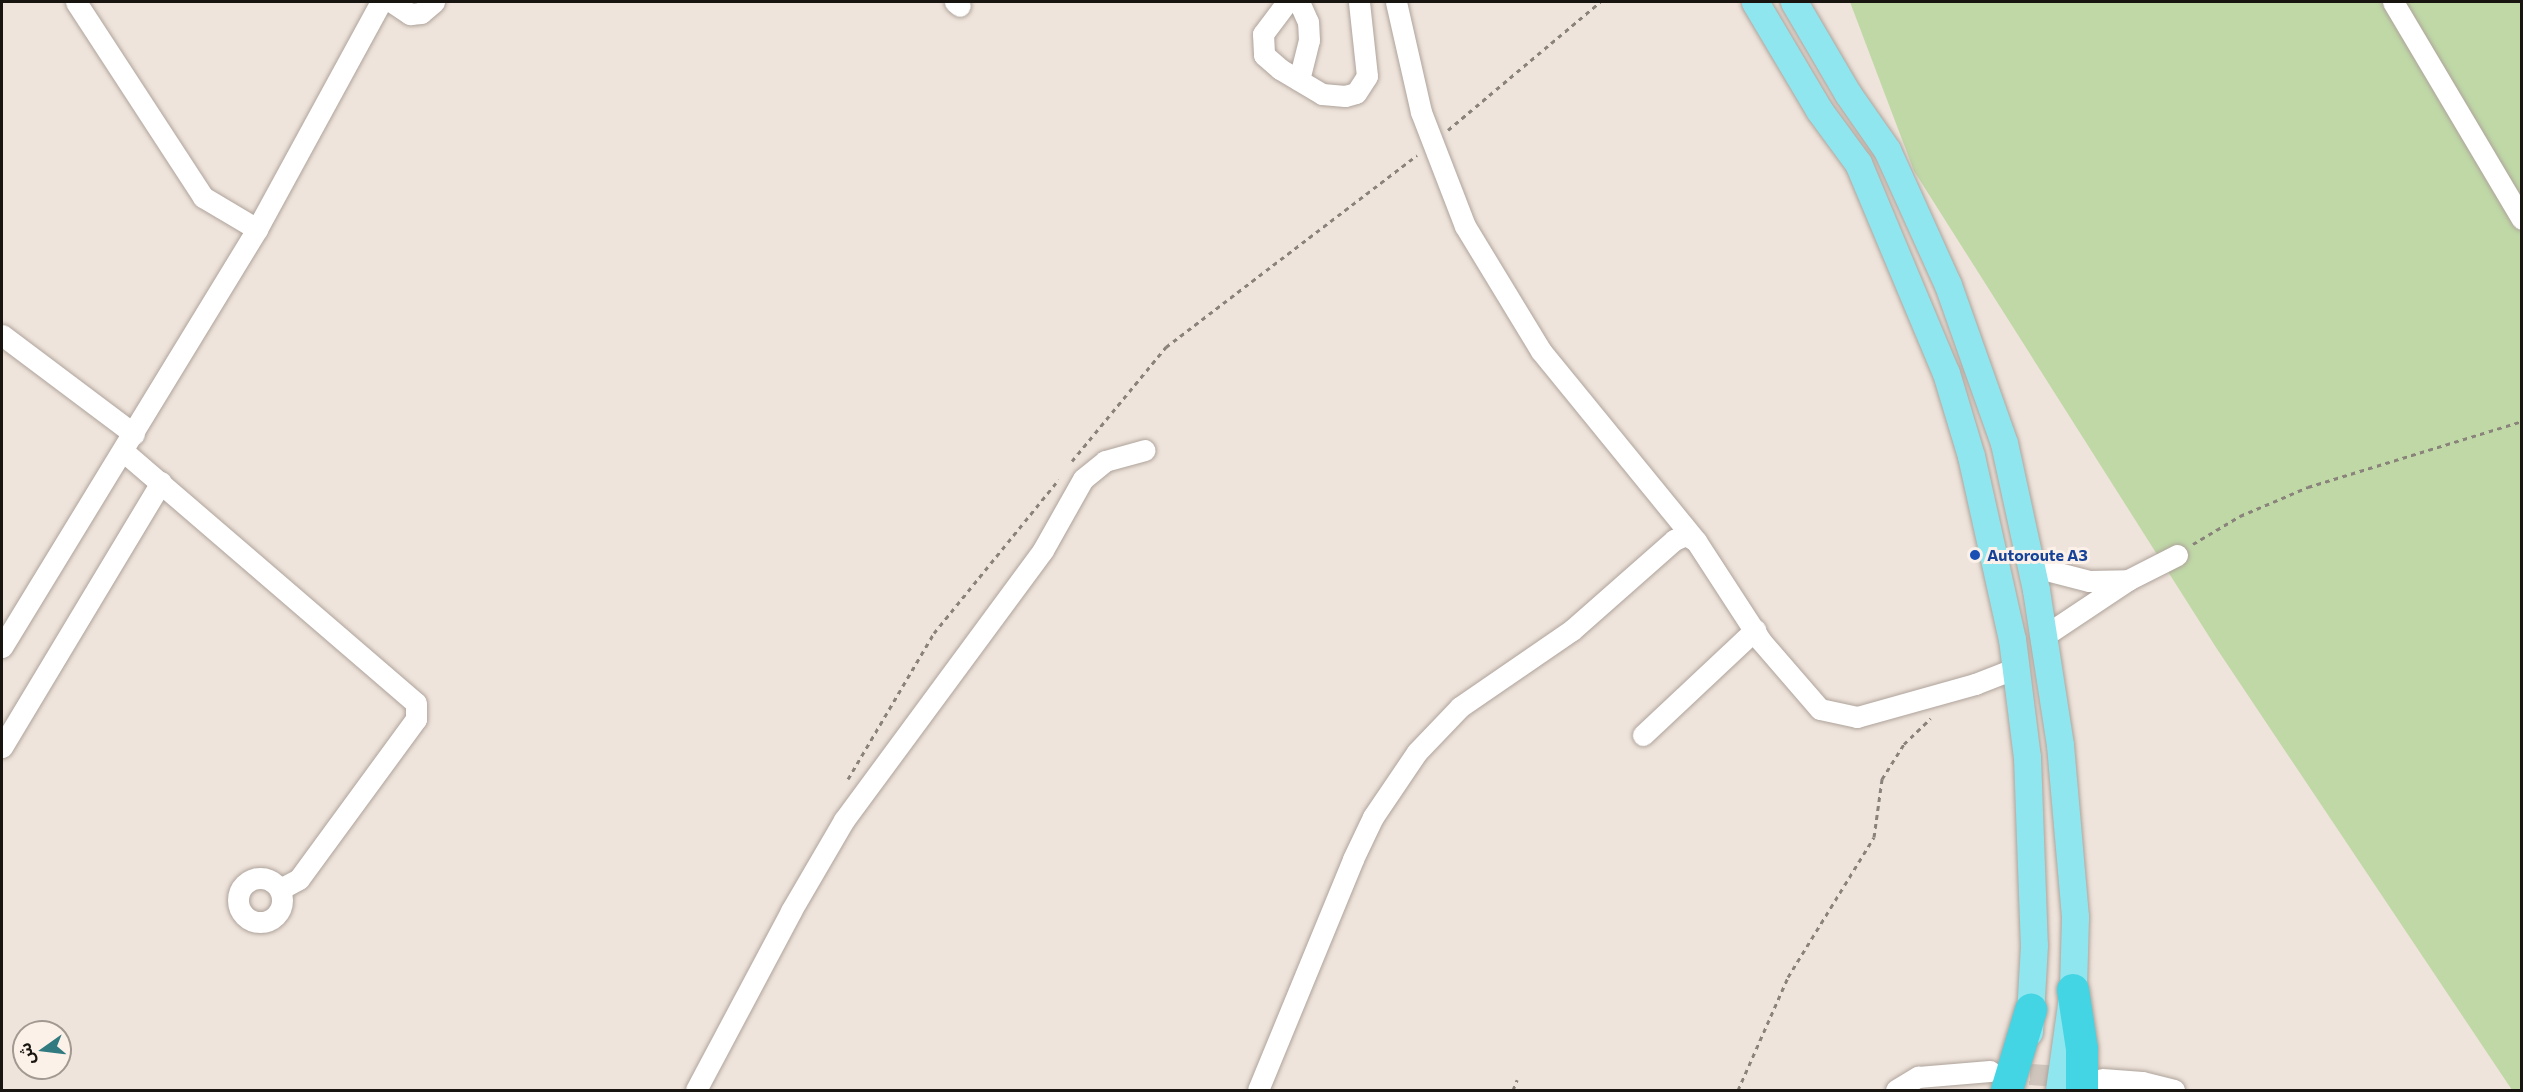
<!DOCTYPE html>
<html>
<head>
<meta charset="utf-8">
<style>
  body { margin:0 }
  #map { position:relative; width:2523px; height:1092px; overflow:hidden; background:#efe4db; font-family:Commissioner,"Noto Sans Arabic",sans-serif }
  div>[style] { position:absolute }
  .green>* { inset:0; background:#bfd8a6 }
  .minor-tunnel>* { height:21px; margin-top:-10.5px; transform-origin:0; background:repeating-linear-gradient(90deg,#cfc5bd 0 21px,transparent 0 31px) }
  .path>* { height:3px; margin-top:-1.5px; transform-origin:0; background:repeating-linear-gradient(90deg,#8a837c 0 4.5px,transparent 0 9px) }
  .roads { filter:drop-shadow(0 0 2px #aea39b) drop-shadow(0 0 2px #aea39b) }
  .minor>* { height:21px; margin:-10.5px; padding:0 10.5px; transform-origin:10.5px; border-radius:10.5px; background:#fff }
  .minor>.ring { margin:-10.5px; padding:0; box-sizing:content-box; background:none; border:21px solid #fff; border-radius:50% }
  .major>* { height:27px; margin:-13.5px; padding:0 13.5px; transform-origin:13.5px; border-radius:13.5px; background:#8fe6ef }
  .highway>* { height:32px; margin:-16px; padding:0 16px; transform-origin:16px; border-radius:16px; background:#44d5e4 }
  .dots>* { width:16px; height:16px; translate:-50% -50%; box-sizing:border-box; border:3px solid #fcf1e8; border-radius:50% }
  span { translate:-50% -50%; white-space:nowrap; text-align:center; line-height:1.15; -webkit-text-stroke:6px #fcf1e8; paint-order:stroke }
  .transit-label { font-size:16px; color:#164399; font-weight:700 }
  .left { translate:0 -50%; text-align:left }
  .frame { position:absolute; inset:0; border:3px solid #181511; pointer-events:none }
  .north { position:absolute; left:12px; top:1020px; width:60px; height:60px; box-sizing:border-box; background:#fcf1e8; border:2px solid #a19992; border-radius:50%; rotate:256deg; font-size:16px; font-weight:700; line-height:24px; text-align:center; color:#181511 }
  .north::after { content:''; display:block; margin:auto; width:21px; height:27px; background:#317a7f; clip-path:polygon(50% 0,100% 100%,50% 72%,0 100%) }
</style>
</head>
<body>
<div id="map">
  <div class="green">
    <div style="clip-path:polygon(1850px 2px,2521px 2px,2521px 1090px,2512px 1090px,2217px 649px,1914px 171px)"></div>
  </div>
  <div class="minor-tunnel">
    <div style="left:1999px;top:1072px;width:77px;rotate:3.7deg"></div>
  </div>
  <div class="path">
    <div style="left:1448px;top:130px;width:199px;rotate:-40.1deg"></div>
    <div style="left:1072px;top:461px;width:148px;rotate:-50.5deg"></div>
    <div style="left:1166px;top:347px;width:316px;rotate:-37.4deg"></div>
    <div style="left:2193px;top:544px;width:55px;rotate:-30.8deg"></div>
    <div style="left:2240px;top:516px;width:74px;rotate:-23.1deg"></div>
    <div style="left:2308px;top:487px;width:224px;rotate:-17.1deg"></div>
    <div style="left:848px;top:779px;width:169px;rotate:-59.5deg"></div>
    <div style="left:934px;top:633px;width:198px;rotate:-50.9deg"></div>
    <div style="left:1513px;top:1090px;width:11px;rotate:-68deg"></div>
    <div style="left:1738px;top:1090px;width:124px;rotate:-66.1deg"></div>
    <div style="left:1788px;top:977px;width:164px;rotate:-58.4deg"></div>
    <div style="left:1874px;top:837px;width:59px;rotate:-82.1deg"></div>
    <div style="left:1882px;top:779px;width:41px;rotate:-57.8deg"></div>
    <div style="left:1904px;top:744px;width:37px;rotate:-44deg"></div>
  </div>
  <div class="roads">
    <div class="minor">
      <div style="left:76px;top:2px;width:233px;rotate:56.9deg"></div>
      <div style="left:203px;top:197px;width:63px;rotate:30.7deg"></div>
      <div style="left:392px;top:2px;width:22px;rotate:34deg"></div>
      <div style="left:410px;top:14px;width:11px;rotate:-5deg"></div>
      <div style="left:421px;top:13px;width:17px;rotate:-40deg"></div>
      <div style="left:955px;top:2px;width:6px;rotate:39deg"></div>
      <div style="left:1287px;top:2px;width:40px;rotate:127deg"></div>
      <div style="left:1263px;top:34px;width:21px;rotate:87deg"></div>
      <div style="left:1264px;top:55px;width:21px;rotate:41deg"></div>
      <div style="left:1280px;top:69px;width:49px;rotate:30.8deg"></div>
      <div style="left:1322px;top:94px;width:23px;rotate:5deg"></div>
      <div style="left:1345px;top:96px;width:11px;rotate:-15deg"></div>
      <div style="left:1356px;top:93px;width:20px;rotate:-57deg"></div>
      <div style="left:1367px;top:76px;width:74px;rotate:-96.2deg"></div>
      <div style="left:1396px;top:2px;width:113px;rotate:77.2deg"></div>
      <div style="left:1421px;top:112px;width:122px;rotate:68.9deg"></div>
      <div style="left:1465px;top:226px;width:146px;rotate:58.7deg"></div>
      <div style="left:1541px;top:351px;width:245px;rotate:50.8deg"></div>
      <div style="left:2393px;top:2px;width:252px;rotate:59.3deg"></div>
      <div style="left:1299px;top:80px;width:41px;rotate:-76deg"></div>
      <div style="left:1309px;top:40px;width:18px;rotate:-93deg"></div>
      <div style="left:1308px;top:22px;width:22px;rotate:-114deg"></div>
      <div style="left:2px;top:335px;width:165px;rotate:36.9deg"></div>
      <div style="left:123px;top:451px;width:386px;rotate:40.7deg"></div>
      <div style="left:416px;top:703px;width:16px;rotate:90deg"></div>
      <div style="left:416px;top:719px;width:198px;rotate:126.2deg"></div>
      <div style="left:299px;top:879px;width:21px;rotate:152deg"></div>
      <div style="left:2031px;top:566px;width:60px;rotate:14.5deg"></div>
      <div style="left:2089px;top:581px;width:39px;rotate:-1deg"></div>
      <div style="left:2044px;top:636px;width:101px;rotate:-33.7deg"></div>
      <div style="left:2128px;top:580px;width:55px;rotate:-27deg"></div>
      <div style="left:2px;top:647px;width:490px;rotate:-58.6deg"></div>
      <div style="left:257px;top:229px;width:259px;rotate:-61.4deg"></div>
      <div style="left:1643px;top:735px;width:154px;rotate:-43.2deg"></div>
      <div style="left:2px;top:747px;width:309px;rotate:-59deg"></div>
      <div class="ring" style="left:238px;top:878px;width:23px;height:23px"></div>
      <div style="left:2102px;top:1079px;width:40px;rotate:4.3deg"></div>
      <div style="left:2142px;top:1082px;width:33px;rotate:14deg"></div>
      <div style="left:696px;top:1090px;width:203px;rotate:-62deg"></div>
      <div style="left:791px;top:911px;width:105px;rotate:-59.8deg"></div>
      <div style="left:844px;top:820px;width:335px;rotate:-53.6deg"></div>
      <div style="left:1043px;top:550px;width:81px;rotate:-60.6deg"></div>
      <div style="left:1083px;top:479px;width:28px;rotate:-39deg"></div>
      <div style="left:1105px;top:461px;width:41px;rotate:-15.4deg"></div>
      <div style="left:1258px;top:1090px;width:250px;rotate:-67.6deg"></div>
      <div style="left:1353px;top:859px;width:47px;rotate:-64.5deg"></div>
      <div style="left:1373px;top:817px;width:78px;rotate:-55.9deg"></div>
      <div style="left:1417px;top:752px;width:62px;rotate:-46.3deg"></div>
      <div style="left:1460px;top:707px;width:136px;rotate:-34.5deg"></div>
      <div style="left:1572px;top:630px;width:136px;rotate:-41.4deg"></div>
      <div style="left:1674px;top:540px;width:13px;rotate:-23deg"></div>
      <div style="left:1686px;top:535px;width:12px;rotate:31deg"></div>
      <div style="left:1696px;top:541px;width:119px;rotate:57deg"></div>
      <div style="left:1761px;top:641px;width:90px;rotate:49.1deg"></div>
      <div style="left:1820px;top:709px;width:38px;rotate:12deg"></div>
      <div style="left:1857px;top:717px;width:123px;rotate:-15.6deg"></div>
      <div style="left:1975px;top:684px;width:44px;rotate:-21.3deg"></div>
      <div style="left:1896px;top:1090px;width:26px;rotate:-31deg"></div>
      <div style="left:1918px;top:1077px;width:72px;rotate:-4.8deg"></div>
    </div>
    <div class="major">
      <div style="left:1755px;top:2px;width:126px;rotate:59.3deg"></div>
      <div style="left:1819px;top:110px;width:66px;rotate:53.7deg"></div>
      <div style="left:1858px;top:163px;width:228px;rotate:67.3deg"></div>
      <div style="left:1946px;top:373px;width:87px;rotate:73.2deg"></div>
      <div style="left:1971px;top:456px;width:188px;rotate:77.4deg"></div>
      <div style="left:2012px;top:639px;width:119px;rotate:82.8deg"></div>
      <div style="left:2027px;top:757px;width:188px;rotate:87.9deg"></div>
      <div style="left:2034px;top:945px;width:87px;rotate:93.3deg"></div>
      <div style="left:1794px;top:2px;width:107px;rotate:59.6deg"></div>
      <div style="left:1848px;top:94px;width:68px;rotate:55.1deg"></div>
      <div style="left:1887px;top:150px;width:148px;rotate:65.7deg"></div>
      <div style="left:1948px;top:285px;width:168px;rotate:70.5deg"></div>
      <div style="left:2004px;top:443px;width:150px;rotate:77.7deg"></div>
      <div style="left:2036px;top:590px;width:157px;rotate:81.2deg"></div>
      <div style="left:2060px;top:745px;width:173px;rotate:85deg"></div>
      <div style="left:2075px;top:917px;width:73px;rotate:91.6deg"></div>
      <div style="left:2073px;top:990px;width:101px;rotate:98deg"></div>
    </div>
    <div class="highway">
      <div style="left:2073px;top:990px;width:60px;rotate:81.3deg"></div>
      <div style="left:2082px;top:1049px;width:41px;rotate:90deg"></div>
      <div style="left:2007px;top:1090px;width:84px;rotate:-73.3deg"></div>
    </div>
  </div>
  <div class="dots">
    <div style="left:1975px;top:555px;background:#1a4fb4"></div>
  </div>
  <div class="transit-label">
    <span class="left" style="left:1987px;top:555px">Autoroute A3</span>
  </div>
  <div class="frame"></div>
  <div class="north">ش</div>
</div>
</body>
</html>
